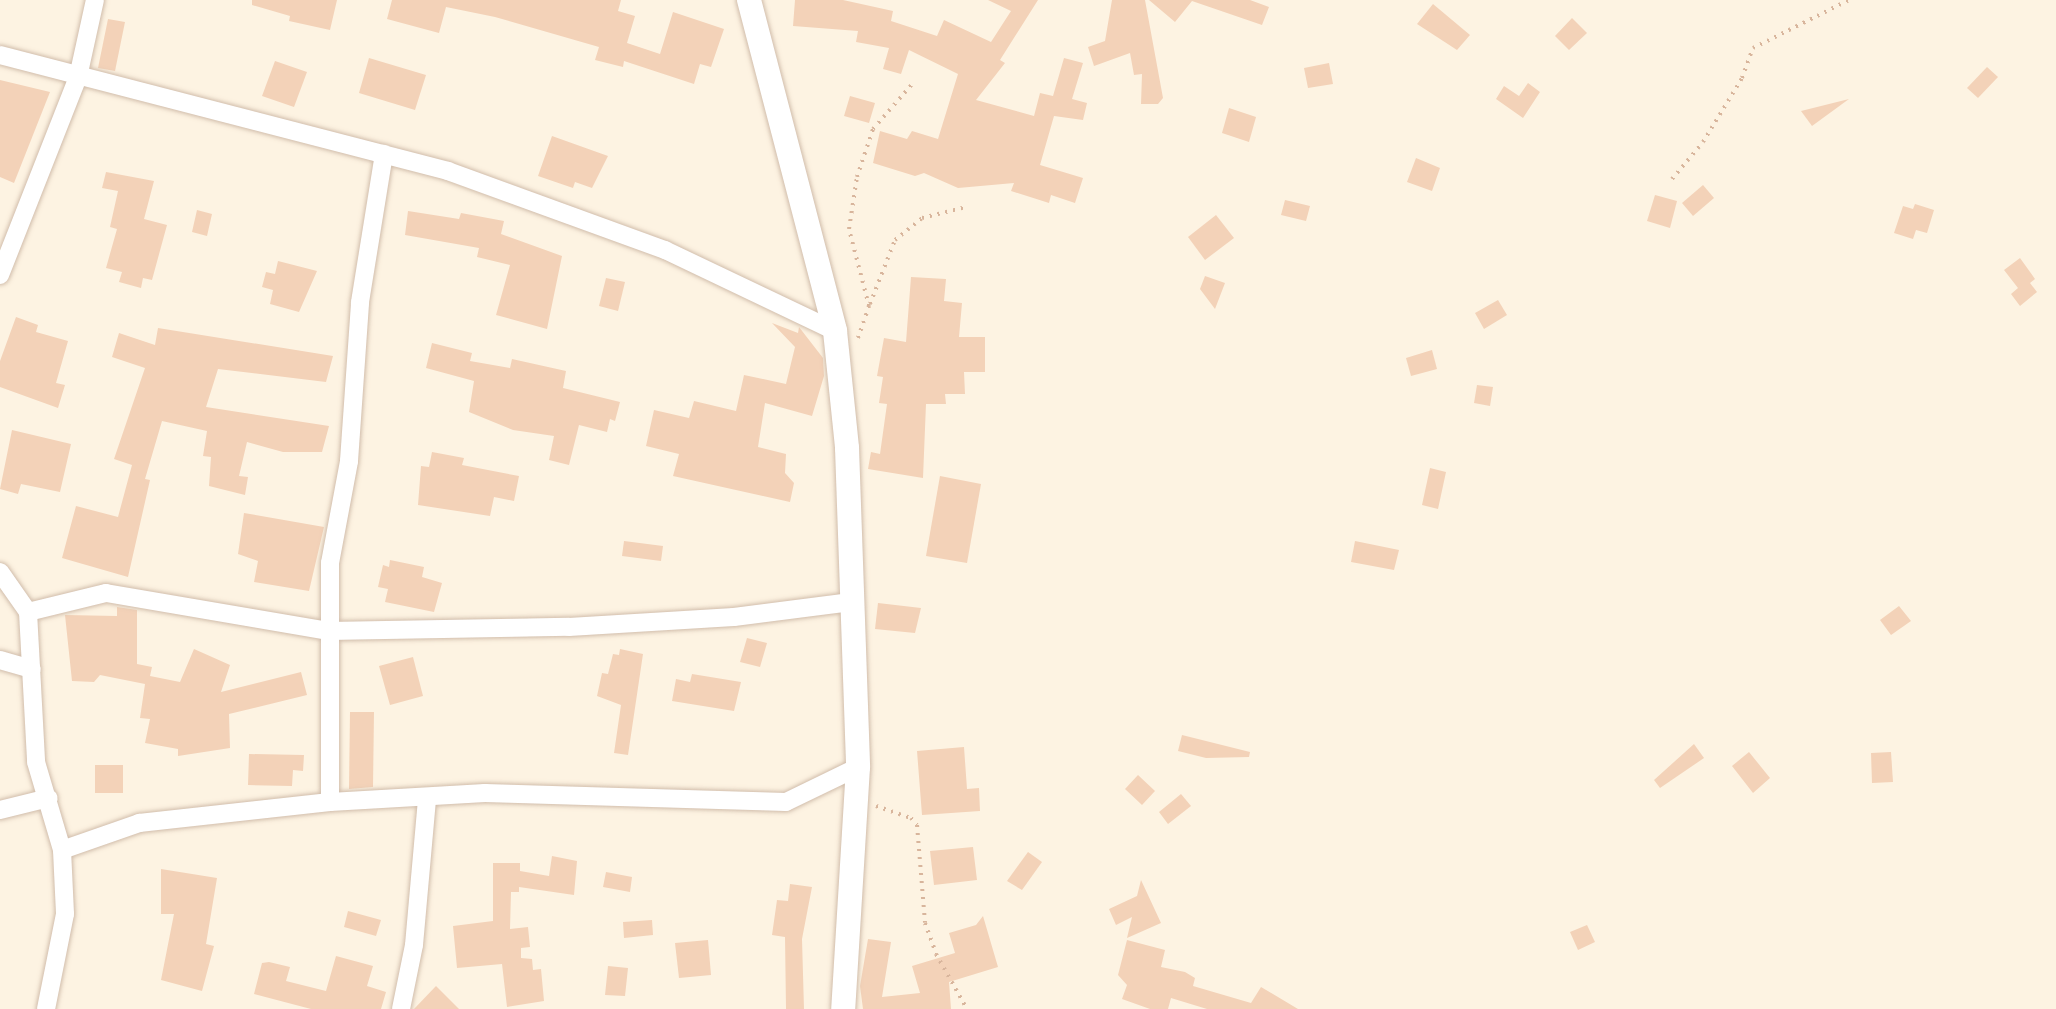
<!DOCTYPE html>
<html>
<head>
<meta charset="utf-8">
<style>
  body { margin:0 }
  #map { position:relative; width:2056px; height:1009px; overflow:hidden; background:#fdf3e2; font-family:Mulish,sans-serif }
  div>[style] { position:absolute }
  .building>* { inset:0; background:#f3d2b8 }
  .path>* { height:4px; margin-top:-2px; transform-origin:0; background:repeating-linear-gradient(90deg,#d8b59c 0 2px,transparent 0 8px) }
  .roads { filter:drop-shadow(0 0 2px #d1bdab) drop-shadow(0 0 2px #d1bdab) }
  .street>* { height:18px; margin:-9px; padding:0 9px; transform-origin:9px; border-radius:9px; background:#fff }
  .secondary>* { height:24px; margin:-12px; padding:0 12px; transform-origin:12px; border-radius:12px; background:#fff }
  span { translate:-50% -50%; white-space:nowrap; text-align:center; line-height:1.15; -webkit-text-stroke:7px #fff7e9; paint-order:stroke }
</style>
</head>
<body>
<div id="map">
  <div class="building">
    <div style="clip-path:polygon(252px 0,337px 0,330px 30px,289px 21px,290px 16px,252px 5px)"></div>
    <div style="clip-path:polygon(392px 0,621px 0,618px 11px,635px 16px,627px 43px,660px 54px,673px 12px,724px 29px,711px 67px,700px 64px,694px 84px,624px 61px,623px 67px,595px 60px,599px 47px,495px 17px,446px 7px,439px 33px,387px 19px)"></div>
    <div style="clip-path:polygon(795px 0,843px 0,893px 11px,891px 21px,937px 36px,944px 20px,991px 42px,1011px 11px,988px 0,1038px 0,1000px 60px,1005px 63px,976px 100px,1034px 116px,1040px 93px,1053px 96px,1064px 58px,1083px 63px,1072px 99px,1087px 103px,1083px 120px,1054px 116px,1040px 165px,1083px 178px,1075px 203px,1051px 195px,1049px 203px,1011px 191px,1014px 183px,958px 188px,924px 173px,915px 176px,873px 163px,880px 131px,907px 139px,912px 131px,938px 139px,958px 74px,909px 50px,901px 74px,883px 69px,889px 48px,856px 42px,858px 31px,793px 26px)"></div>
    <div style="clip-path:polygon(1112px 0,1145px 0,1163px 98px,1158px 104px,1141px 104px,1142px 74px,1134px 75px,1130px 53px,1094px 66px,1088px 47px,1105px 41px)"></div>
    <div style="clip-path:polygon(1149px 0,1250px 0,1269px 7px,1262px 25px,1192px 1px,1175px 22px)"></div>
    <div style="clip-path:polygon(1433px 4px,1470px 35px,1457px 50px,1417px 24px)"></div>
    <div style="clip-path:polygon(1572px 18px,1587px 33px,1569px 50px,1555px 36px)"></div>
    <div style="clip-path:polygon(108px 19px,125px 22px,115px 71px,98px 68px)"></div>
    <div style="clip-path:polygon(369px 58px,426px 75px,415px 110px,359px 93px)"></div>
    <div style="clip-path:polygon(275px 61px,307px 72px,294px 107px,262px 96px)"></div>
    <div style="clip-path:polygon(1329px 63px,1333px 84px,1308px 88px,1304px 68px)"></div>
    <div style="clip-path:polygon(1987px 67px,1998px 77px,1978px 98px,1967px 88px)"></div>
    <div style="clip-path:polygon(0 80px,50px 92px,14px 183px,0 177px)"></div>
    <div style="clip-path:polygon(1528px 83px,1540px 92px,1523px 118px,1496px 99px,1504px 86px,1519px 96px)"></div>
    <div style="clip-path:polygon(850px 96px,875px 103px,869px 123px,844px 116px)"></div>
    <div style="clip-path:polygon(1849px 99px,1812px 126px,1801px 111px)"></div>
    <div style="clip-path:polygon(1229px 108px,1256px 117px,1249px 142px,1222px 133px)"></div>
    <div style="clip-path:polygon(552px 136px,608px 156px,592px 188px,575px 182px,573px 188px,538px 176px)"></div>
    <div style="clip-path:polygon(1416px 158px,1440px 168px,1432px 191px,1407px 182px)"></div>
    <div style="clip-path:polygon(106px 172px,154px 181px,144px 219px,167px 225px,152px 280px,143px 278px,141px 288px,119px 282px,122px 272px,106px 268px,117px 229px,110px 227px,118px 191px,102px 188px)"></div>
    <div style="clip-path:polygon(1703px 185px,1714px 198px,1693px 216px,1682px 203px)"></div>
    <div style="clip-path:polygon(1655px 195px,1677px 201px,1670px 228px,1647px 221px)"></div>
    <div style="clip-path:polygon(1285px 200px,1310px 206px,1306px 221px,1281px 215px)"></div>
    <div style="clip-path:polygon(1915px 204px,1934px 210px,1927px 233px,1916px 230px,1913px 239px,1894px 233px,1903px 206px,1913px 209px)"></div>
    <div style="clip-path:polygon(197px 210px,212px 214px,207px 236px,192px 232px)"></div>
    <div style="clip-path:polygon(408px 211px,459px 219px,461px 213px,504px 221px,501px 234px,562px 256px,547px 329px,496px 315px,510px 265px,477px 257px,479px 248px,405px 235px)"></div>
    <div style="clip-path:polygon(1216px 215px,1234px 238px,1205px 260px,1188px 237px)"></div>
    <div style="clip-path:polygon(2020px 258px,2035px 279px,2030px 283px,2037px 292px,2020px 306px,2011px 294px,2018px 288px,2004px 270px)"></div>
    <div style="clip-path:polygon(278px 261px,317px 271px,299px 312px,270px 304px,273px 290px,262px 287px,266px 272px,275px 274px)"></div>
    <div style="clip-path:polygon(1205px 276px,1225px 283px,1215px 309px,1200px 289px)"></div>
    <div style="clip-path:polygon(911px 277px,946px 279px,944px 301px,962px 303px,959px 337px,985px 337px,985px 372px,964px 372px,965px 394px,945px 394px,946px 404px,926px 404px,923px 478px,868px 469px,871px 452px,880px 454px,887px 404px,879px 403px,883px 377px,877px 376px,884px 338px,906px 342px)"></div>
    <div style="clip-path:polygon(606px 278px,625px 282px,618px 311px,599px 306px)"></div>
    <div style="clip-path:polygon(1498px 300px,1507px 315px,1484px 329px,1475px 313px)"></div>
    <div style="clip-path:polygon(16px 317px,38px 325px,36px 332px,68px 341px,56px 383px,65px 385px,58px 408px,0 387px,0 361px)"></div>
    <div style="clip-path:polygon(772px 323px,798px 333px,799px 327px,823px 358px,824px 376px,812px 416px,765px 403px,758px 447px,786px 454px,785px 473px,794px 483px,790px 502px,673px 476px,679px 454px,646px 446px,654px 410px,689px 418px,694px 401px,736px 411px,744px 375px,786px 384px,795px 347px)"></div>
    <div style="clip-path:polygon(158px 328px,333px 356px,326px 382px,218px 369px,206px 407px,329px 426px,322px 452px,283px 452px,247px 442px,239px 476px,248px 477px,245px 495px,209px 486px,211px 457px,203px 456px,207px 431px,162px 421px,145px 479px,150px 480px,128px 577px,62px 558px,76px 506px,118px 517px,132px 465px,114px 459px,145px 368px,112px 357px,119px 333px,155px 345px)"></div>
    <div style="clip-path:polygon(432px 343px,472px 353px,470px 361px,510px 368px,512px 359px,566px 371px,563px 388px,620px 402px,615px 421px,610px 419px,607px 432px,579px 425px,569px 465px,549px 460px,554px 436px,513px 430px,469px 412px,474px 381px,426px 368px)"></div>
    <div style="clip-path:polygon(1432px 350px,1437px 369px,1411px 376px,1406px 358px)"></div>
    <div style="clip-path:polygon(1477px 385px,1493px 387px,1490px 406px,1474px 403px)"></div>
    <div style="clip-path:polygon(12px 430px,71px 444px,60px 492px,21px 484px,18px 494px,0 489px)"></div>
    <div style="clip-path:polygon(432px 452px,464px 458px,462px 465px,519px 476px,514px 501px,494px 497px,490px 516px,418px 505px,421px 466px,429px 467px)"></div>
    <div style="clip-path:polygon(1430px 468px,1446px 472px,1438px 509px,1422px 505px)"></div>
    <div style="clip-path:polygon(940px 476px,981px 484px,967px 563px,926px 556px)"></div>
    <div style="clip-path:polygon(244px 513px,324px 527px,309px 591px,254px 582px,258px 561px,238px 554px)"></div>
    <div style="clip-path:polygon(624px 541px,663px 546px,661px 561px,622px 556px)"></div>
    <div style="clip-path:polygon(1355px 541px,1399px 550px,1394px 570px,1351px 562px)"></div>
    <div style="clip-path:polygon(390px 560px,424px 567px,422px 577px,442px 583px,434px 612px,385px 602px,388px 589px,378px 587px,383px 565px,389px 567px)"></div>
    <div style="clip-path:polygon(878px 603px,921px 608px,915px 633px,875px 629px)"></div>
    <div style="clip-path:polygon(1899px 606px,1911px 621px,1891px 635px,1880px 620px)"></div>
    <div style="clip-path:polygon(117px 607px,137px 610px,137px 664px,152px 667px,150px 676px,180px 682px,194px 649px,230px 665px,221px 692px,301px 672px,307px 695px,229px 714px,230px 748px,178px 756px,178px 749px,145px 743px,150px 719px,140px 718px,145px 684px,100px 675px,94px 682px,72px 681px,65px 615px,117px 616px)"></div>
    <div style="clip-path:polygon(747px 638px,767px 643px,760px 667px,740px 662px)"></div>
    <div style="clip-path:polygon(620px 649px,643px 654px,628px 755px,614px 753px,621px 705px,597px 696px,602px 673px,608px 674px,613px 654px,619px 655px)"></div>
    <div style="clip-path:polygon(413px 657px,423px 696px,390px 705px,379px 666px)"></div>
    <div style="clip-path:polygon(692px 674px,741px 682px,734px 711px,672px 701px,676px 679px,690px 682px)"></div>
    <div style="clip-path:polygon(350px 712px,374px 712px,373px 787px,349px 789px)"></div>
    <div style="clip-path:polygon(1182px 735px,1250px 752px,1249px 757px,1206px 758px,1178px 751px)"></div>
    <div style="clip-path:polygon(1694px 744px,1704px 758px,1660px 788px,1654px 780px)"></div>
    <div style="clip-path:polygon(964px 747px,967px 789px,979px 788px,980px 811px,922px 815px,917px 751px)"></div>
    <div style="clip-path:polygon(1749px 752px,1770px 778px,1753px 793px,1732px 766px)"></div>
    <div style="clip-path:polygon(1891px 752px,1893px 782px,1872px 783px,1871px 753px)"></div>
    <div style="clip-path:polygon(249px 754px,304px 755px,303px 771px,293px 770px,292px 786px,248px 785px)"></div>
    <div style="clip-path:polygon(95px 765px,123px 765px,123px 793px,95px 793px)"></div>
    <div style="clip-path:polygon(1138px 775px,1155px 791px,1142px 805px,1125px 789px)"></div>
    <div style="clip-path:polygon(1181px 794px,1191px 806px,1168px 824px,1159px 812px)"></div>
    <div style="clip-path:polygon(973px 847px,977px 880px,934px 885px,930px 851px)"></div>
    <div style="clip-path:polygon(1028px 852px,1042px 862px,1022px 890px,1007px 881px)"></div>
    <div style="clip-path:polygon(552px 856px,577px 861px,574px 895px,519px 887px,519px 892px,511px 892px,510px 929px,528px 927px,530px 947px,521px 948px,521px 958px,532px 959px,533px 970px,541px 969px,544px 1001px,507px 1007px,502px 964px,457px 968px,453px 926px,493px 921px,493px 863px,520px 863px,520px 871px,549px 876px)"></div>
    <div style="clip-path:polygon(161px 869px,217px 878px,206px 944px,214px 946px,202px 991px,161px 980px,174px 914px,161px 914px)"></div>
    <div style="clip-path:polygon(606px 872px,632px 877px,630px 892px,603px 887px)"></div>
    <div style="clip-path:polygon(1141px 880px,1161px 923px,1127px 938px,1132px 917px,1116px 925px,1109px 909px,1137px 896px)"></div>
    <div style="clip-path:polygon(790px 884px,812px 887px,802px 939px,804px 1009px,786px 1009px,785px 937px,772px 935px,777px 900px,788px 901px)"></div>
    <div style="clip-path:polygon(348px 911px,381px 920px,376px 936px,344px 927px)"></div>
    <div style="clip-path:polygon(983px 916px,998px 967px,949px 982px,951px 1009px,863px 1009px,860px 986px,868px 939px,891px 942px,882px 997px,920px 993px,912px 966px,955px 953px,949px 933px,976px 925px)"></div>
    <div style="clip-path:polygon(652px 920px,653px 935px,624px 938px,623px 922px)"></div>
    <div style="clip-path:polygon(1587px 925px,1595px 942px,1578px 950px,1570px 932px)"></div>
    <div style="clip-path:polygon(708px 940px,711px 975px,679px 978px,675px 943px)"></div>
    <div style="clip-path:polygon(1127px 940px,1165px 950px,1161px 967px,1185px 972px,1195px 978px,1193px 986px,1251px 1003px,1261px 987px,1298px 1009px,1207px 1009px,1171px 998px,1168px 1009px,1150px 1009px,1122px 999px,1127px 985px,1118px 975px)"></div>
    <div style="clip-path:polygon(336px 956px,373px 966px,367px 986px,386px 992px,381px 1009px,311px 1009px,254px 994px,262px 963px,269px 962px,290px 967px,286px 981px,326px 991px)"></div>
    <div style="clip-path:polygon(608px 966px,628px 968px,625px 996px,605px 995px)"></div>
    <div style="clip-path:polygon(436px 986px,459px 1009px,414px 1009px)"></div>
  </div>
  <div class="path">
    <div style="left:1672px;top:179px;width:48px;rotate:-50deg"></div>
    <div style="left:1703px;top:142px;width:75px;rotate:-58.6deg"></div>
    <div style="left:1742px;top:78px;width:32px;rotate:-70deg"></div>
    <div style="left:1753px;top:48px;width:107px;rotate:-26.6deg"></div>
    <div style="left:870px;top:304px;width:69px;rotate:-68.7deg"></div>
    <div style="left:895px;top:240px;width:35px;rotate:-39deg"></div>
    <div style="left:922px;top:218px;width:45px;rotate:-14deg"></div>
    <div style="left:858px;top:338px;width:34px;rotate:-71deg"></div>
    <div style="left:869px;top:306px;width:80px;rotate:-104.6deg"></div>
    <div style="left:849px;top:229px;width:53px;rotate:-81.3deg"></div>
    <div style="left:857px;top:177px;width:51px;rotate:-71.6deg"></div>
    <div style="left:873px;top:129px;width:62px;rotate:-48.9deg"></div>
    <div style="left:876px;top:806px;width:37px;rotate:19deg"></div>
    <div style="left:911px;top:818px;width:9px;rotate:49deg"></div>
    <div style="left:917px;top:825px;width:98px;rotate:85.3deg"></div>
    <div style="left:925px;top:923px;width:33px;rotate:70deg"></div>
    <div style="left:936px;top:954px;width:63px;rotate:60.6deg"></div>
  </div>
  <div class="roads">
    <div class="street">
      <div style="left:0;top:55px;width:463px;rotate:14.5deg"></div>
      <div style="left:448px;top:171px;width:231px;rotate:20deg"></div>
      <div style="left:665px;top:250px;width:188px;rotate:25.5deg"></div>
      <div style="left:0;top:275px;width:213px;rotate:-68.5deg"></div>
      <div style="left:78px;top:77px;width:79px;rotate:-77.6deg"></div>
      <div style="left:0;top:572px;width:49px;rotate:55deg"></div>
      <div style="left:28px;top:612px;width:150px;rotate:86.9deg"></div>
      <div style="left:36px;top:762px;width:92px;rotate:73.5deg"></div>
      <div style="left:62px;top:850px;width:64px;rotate:87.3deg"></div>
      <div style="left:65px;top:914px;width:97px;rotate:101.3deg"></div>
      <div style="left:28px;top:612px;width:80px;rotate:-13.7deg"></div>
      <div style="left:106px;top:593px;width:225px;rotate:9.7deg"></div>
      <div style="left:328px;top:631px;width:241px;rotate:-1deg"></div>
      <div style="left:569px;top:627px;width:165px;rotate:-3.5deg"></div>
      <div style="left:734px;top:617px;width:118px;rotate:-7.3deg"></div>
      <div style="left:0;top:660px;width:33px;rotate:16deg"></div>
      <div style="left:330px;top:802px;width:239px;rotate:-90deg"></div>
      <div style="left:330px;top:563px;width:104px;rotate:-79.4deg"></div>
      <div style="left:349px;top:461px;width:159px;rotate:-86deg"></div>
      <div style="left:360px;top:302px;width:150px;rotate:-80.8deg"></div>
      <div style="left:0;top:810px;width:50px;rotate:-13.8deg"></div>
      <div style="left:62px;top:850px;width:82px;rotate:-19.3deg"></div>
      <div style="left:139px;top:823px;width:192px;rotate:-6.3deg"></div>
      <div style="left:330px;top:802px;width:155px;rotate:-3.3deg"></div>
      <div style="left:485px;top:793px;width:301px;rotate:1.7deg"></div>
      <div style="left:786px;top:802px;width:80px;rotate:-25.9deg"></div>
      <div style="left:401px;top:1009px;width:65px;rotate:-78.5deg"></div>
      <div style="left:414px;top:945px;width:146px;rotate:-84.9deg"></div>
    </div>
    <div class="secondary">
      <div style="left:749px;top:0;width:342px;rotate:75.4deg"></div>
      <div style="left:835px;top:331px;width:118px;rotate:84.1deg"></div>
      <div style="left:847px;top:448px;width:319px;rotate:88deg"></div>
      <div style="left:858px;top:767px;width:242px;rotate:93.5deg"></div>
    </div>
  </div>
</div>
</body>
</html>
